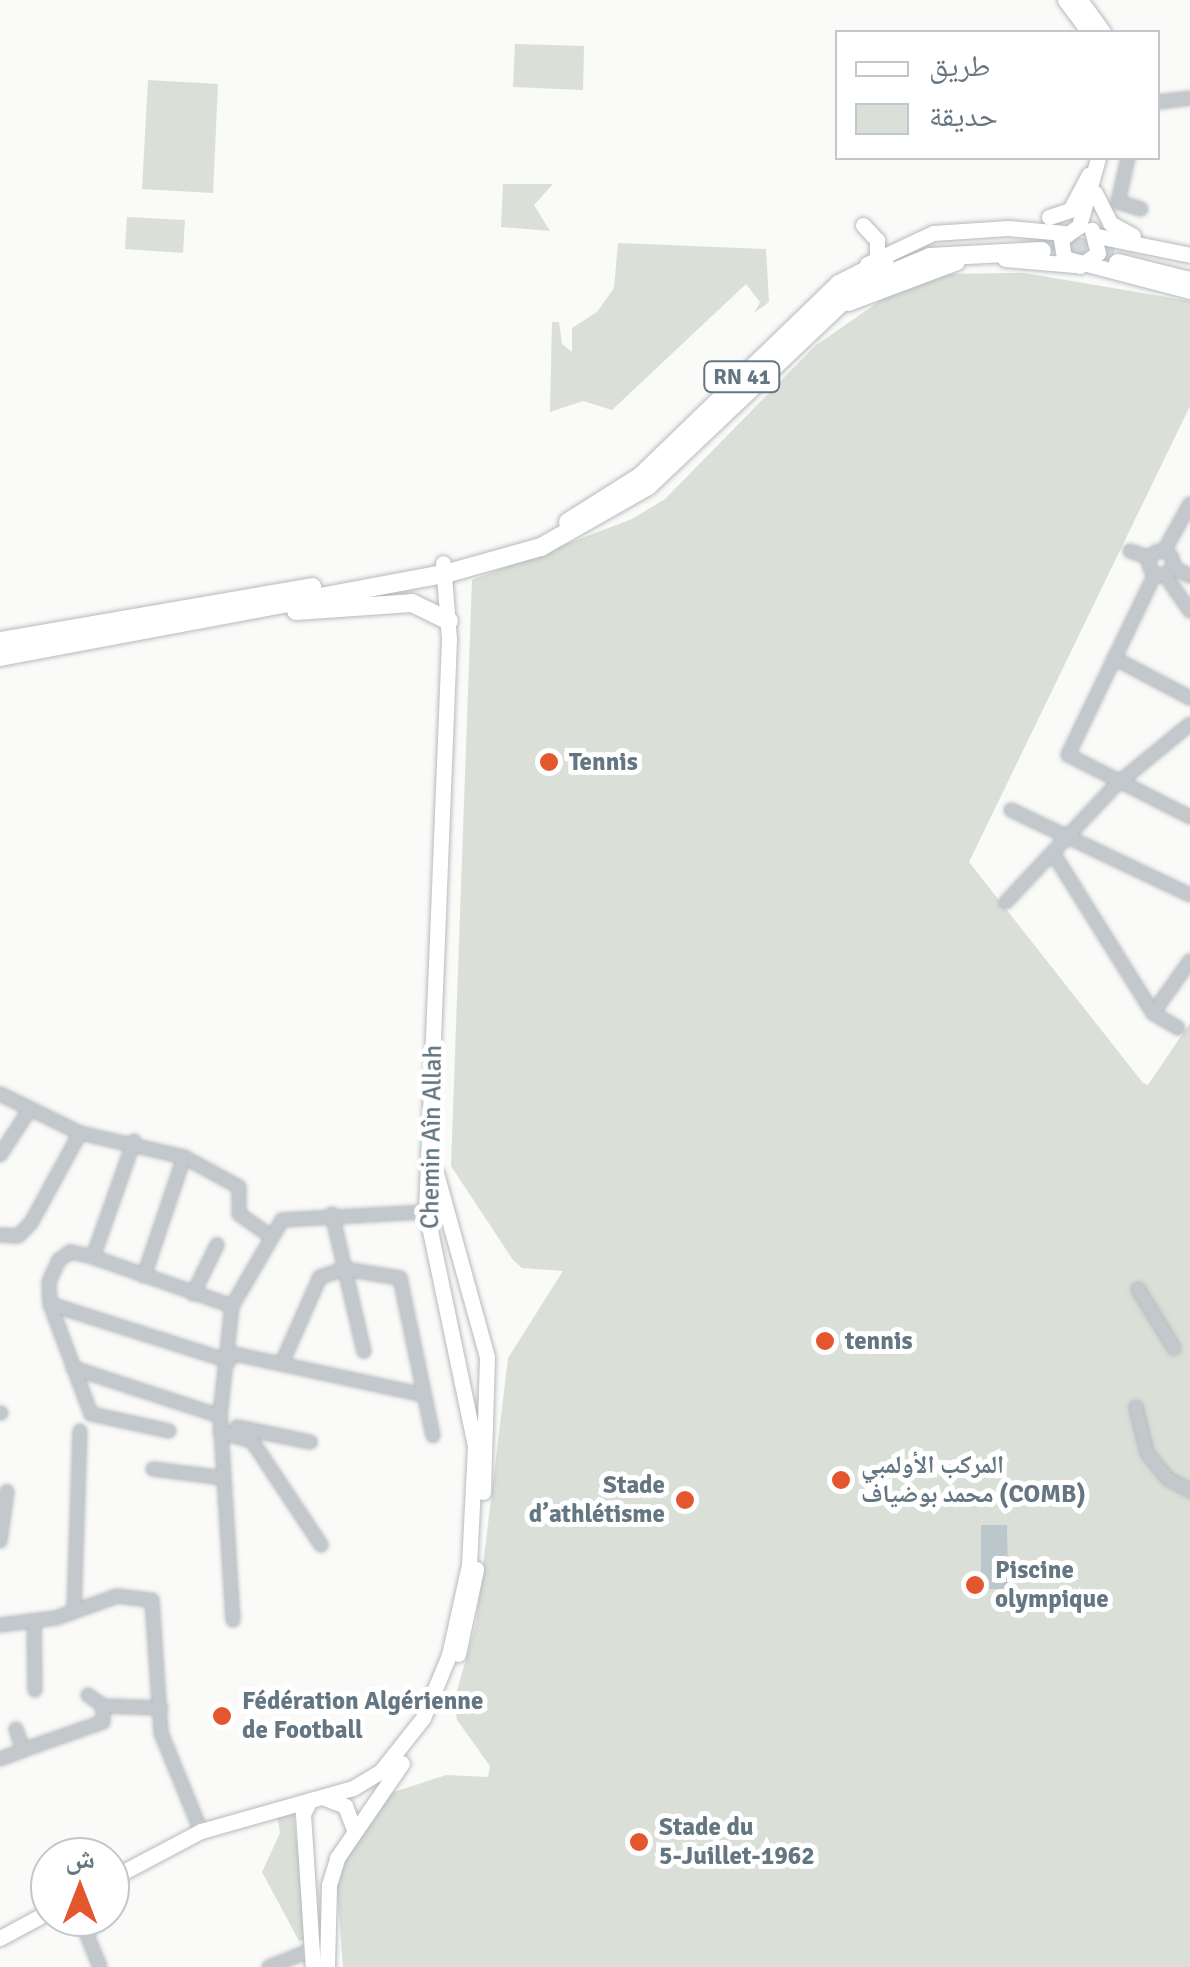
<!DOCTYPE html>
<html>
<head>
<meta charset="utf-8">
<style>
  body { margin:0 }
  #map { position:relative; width:1190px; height:1967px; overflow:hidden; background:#fafaf8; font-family:Signika,"Noto Naskh Arabic",sans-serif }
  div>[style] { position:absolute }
  .green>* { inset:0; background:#dadfd7 }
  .water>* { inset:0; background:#bbc7cb }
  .highway-tunnel>* { height:18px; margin-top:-9px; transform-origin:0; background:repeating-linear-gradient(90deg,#d5d9db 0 18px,transparent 0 27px) }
  .roads { filter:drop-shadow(0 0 2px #b5babe) drop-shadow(0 0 2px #b5babe) }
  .minor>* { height:12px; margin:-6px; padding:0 6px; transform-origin:6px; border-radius:6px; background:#c3c8cc }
  .minor>.ring { margin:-6px; padding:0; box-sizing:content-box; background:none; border:12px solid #c3c8cc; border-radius:50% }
  .major>* { height:15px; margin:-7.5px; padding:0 7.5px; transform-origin:7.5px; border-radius:7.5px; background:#fff }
  .highway>* { height:18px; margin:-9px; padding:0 9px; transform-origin:9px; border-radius:9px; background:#fff }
  .dots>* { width:28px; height:28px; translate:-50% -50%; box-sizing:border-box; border:5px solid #fff; border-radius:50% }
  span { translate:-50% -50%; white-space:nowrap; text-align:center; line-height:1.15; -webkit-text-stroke:10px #fff; paint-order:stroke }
  .shield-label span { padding:2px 8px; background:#fff; border:2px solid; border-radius:8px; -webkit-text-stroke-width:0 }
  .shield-label { font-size:22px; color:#657683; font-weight:700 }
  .poi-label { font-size:25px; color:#657683; font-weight:700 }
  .left { translate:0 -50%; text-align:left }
  .right { translate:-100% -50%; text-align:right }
  .street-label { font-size:25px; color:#657683 }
  .legend { position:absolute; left:835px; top:30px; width:325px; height:130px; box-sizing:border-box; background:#fff; border:2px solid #c1c8cd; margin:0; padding:12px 18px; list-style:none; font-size:30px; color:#657683 }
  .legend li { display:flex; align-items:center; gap:20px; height:50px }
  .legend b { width:50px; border:2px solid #c1c8cd }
  .north { position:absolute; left:30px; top:1837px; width:100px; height:100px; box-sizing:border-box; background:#fff; border:2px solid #c1c8cd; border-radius:50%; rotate:0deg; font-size:28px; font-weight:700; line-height:40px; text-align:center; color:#657683 }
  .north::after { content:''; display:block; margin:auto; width:35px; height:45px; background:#e4572e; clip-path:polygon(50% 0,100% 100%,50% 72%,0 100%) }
</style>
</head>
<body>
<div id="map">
  <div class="green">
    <div style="clip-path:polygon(515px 44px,584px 46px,583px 90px,513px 87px)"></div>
    <div style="clip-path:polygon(148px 80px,218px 84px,213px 193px,142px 189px)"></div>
    <div style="clip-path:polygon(503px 184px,553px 184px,534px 205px,550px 231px,501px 227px)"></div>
    <div style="clip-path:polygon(127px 217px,185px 220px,183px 253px,125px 249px)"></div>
    <div style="clip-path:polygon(618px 243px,766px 249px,769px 302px,754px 313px,760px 302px,746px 284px,612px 410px,583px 401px,550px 412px,552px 322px,559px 322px,562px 344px,572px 352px,572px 328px,597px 312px,614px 288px)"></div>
    <div style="clip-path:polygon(1024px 273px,1190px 301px,1190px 406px,969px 862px,1143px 1083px,1148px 1085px,1190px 1023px,1190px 1967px,343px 1967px,336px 1875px,394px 1782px,394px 1792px,446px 1775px,488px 1777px,490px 1766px,457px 1720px,454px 1701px,476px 1624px,508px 1358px,563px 1271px,522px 1268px,513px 1260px,451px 1166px,472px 580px,632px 519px,665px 499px,815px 346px,887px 296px,942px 274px)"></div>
    <div style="clip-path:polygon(293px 1810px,308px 1938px,299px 1941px,262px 1872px,280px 1833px,277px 1813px)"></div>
  </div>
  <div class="water">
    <div style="clip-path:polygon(981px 1525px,1007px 1525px,1008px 1589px,981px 1589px)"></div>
  </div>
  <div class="highway-tunnel">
    <div style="left:1043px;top:241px;width:77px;rotate:9deg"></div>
  </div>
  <div class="roads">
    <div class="minor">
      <div style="left:1158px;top:102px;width:32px;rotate:-7deg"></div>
      <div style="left:1128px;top:158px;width:45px;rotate:102.8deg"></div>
      <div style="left:1118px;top:202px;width:24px;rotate:17deg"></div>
      <div class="ring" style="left:1149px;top:551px;width:12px;height:12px"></div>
      <div style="left:1130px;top:551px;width:21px;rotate:19deg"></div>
      <div style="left:1164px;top:551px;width:54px;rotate:-61deg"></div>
      <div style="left:1173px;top:567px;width:19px;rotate:28deg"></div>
      <div style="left:1155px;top:574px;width:201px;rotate:115.7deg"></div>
      <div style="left:1068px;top:755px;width:137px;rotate:26.9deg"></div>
      <div style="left:1165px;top:575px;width:44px;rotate:55.2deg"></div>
      <div style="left:1114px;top:658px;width:86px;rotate:27.8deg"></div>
      <div style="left:1011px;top:810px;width:198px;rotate:25.4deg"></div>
      <div style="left:1053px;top:853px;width:189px;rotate:58deg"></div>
      <div style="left:1153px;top:1013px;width:29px;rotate:31deg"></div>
      <div style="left:1006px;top:902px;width:162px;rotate:-46.8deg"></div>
      <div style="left:1117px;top:784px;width:94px;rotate:-39.4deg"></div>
      <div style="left:1153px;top:1013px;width:64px;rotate:-54.6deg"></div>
      <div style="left:0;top:1094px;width:89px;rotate:26deg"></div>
      <div style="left:80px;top:1133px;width:107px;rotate:13deg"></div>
      <div style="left:184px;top:1157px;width:63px;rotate:28.6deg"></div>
      <div style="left:239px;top:1187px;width:27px;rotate:90deg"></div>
      <div style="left:239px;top:1214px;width:35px;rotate:35deg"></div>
      <div style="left:0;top:1155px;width:51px;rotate:-56.9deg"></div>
      <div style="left:332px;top:1214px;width:141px;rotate:76.9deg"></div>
      <div style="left:0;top:1235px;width:18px;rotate:3deg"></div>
      <div style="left:18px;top:1236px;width:18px;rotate:-45deg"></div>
      <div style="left:31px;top:1223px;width:102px;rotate:-61.4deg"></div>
      <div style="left:93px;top:1257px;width:123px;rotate:-70.5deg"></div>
      <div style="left:144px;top:1276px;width:126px;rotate:-71.4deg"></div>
      <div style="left:1138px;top:1289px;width:69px;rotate:58.6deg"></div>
      <div style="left:193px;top:1294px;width:55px;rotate:-63.9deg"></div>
      <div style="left:50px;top:1304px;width:188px;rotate:17.7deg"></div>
      <div style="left:230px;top:1353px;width:198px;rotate:12.2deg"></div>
      <div style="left:282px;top:1363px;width:94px;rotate:-66.2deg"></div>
      <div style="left:320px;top:1277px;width:25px;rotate:-18deg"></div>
      <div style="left:344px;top:1269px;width:57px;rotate:9.1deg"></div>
      <div style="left:400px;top:1278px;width:161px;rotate:78.2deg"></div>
      <div style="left:73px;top:1368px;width:155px;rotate:18.1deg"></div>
      <div style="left:1136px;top:1407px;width:47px;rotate:76.6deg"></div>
      <div style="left:1147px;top:1453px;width:32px;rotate:51deg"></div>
      <div style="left:1167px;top:1478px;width:26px;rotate:29deg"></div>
      <div style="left:0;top:1413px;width:1px"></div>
      <div style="left:237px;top:1427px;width:75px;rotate:11.6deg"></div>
      <div style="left:169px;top:1431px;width:80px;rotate:-167.7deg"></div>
      <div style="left:91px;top:1414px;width:117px;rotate:-110.4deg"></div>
      <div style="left:50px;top:1304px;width:22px;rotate:-93deg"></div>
      <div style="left:49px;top:1282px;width:24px;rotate:-66deg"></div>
      <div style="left:59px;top:1260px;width:14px;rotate:-36deg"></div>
      <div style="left:70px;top:1252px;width:24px;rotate:12deg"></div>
      <div style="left:93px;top:1257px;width:147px;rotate:19.4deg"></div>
      <div style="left:220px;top:1432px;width:33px;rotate:16deg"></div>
      <div style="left:252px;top:1441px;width:125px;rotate:56.4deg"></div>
      <div style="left:153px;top:1469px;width:71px;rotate:7.3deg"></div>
      <div style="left:0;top:1541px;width:50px;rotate:-82deg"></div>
      <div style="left:74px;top:1611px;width:180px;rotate:-88.1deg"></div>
      <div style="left:233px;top:1620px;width:204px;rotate:-93.6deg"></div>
      <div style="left:220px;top:1416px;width:111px;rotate:-83.8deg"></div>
      <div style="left:232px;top:1306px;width:99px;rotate:-59.8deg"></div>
      <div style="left:282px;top:1220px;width:144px;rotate:-3.2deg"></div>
      <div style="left:34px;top:1621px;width:69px;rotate:89.2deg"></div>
      <div style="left:0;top:1625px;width:56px;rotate:-7.1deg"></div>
      <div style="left:56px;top:1618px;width:65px;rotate:-19.8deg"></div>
      <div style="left:117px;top:1596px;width:35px;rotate:7deg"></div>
      <div style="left:152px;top:1600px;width:133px;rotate:86.1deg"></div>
      <div style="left:161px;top:1733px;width:106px;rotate:67.8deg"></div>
      <div style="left:88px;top:1695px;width:19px;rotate:36deg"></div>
      <div style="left:103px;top:1706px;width:58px;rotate:2deg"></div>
      <div style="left:16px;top:1729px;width:22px;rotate:72deg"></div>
      <div style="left:23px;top:1750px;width:85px;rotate:-19.3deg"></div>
      <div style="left:103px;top:1722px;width:16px;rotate:-90deg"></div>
      <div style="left:0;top:1759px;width:25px;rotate:-21deg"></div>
      <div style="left:100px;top:1967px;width:38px;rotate:-112deg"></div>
      <div style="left:86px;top:1932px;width:26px;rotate:-36deg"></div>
      <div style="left:269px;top:1967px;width:48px;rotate:-21.8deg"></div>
    </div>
    <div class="major">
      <div style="left:1065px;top:0;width:40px;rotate:53deg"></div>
      <div style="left:1080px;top:0;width:39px;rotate:54deg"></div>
      <div style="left:1098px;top:158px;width:71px;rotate:105.6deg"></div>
      <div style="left:1079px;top:226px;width:22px;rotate:144deg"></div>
      <div style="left:1061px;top:239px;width:19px;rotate:81deg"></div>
      <div style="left:1064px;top:258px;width:130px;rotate:14.7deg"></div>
      <div style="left:1095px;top:193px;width:34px;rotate:63deg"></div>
      <div style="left:1110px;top:223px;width:26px;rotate:29deg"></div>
      <div style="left:1049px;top:217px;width:22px;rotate:-18deg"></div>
      <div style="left:1070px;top:210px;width:40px;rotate:-62deg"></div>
      <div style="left:863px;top:225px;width:21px;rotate:47deg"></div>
      <div style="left:877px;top:240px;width:16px;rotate:90deg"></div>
      <div style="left:1097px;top:236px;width:95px;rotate:11.5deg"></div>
      <div style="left:1005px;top:259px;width:70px;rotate:4.9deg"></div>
      <div style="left:867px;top:264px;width:73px;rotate:-25.2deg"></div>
      <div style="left:933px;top:233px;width:75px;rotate:-3.8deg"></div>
      <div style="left:1008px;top:228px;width:56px;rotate:5.1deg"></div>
      <div style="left:1080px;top:266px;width:22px;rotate:-36deg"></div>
      <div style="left:1098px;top:253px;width:24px;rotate:-105deg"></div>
      <div style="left:848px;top:303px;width:116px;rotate:-20.6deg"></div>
      <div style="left:436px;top:1173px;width:191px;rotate:74.5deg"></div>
      <div style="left:487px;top:1357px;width:135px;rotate:91.7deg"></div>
      <div style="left:458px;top:1654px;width:87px;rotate:-78deg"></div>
      <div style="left:322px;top:1797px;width:25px;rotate:21deg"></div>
      <div style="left:345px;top:1806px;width:26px;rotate:69deg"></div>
      <div style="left:310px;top:1800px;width:16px;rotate:117deg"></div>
      <div style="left:303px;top:1814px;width:153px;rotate:86.3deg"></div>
      <div style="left:110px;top:1879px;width:103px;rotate:-27.8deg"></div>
      <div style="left:201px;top:1831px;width:158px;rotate:-15.8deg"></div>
      <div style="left:353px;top:1788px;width:33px;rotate:-31deg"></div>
      <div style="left:381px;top:1771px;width:68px;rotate:-51.6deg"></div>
      <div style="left:423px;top:1718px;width:68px;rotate:-67.6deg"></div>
      <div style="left:449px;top:1655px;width:92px;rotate:-77.5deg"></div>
      <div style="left:469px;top:1565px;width:119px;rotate:-87.1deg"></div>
      <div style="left:475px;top:1446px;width:239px;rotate:-101.8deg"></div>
      <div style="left:426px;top:1212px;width:573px;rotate:-87.7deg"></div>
      <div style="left:449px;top:639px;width:76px;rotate:-94.5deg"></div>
      <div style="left:0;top:1938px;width:57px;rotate:-28.4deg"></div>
      <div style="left:327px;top:1967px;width:82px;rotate:-88.6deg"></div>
      <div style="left:329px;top:1885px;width:28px;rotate:-73deg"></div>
      <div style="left:337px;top:1858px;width:115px;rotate:-55.6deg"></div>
    </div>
    <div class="highway">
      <div style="left:1118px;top:263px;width:74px;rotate:14deg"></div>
      <div style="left:568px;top:522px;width:86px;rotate:-32.2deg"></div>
      <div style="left:641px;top:476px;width:276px;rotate:-44.1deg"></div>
      <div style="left:839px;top:284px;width:51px;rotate:-26.6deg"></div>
      <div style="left:296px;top:611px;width:116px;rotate:-3.9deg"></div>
      <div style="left:412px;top:603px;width:41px;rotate:25.9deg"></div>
      <div style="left:0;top:641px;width:317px;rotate:-9.8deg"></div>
      <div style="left:0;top:657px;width:453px;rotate:-10.6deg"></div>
      <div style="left:445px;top:574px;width:100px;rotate:-15.7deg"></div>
      <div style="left:541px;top:547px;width:123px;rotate:-29.7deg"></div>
      <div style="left:648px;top:486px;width:289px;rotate:-43.5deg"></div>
      <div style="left:858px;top:287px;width:78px;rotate:-22.6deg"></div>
      <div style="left:930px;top:257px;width:112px;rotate:-3.1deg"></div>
    </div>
  </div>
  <div class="dots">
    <div style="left:549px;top:762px;background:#e4572e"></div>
    <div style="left:825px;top:1341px;background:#e4572e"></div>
    <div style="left:841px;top:1480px;background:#e4572e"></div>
    <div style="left:685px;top:1500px;background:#e4572e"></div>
    <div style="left:975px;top:1585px;background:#e4572e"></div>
    <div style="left:222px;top:1716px;background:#e4572e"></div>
    <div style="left:639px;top:1842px;background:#e4572e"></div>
  </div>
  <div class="shield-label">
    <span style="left:742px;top:377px">RN 41</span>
  </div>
  <div class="poi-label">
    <span class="left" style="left:569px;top:762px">Tennis</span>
    <span class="left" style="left:845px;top:1341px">tennis</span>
    <span class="left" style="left:861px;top:1480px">المركب الأولمبي<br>محمد بوضياف (COMB)</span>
    <span class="right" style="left:665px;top:1500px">Stade<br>d’athlétisme</span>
    <span class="left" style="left:995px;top:1585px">Piscine<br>olympique</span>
    <span class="left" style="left:242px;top:1716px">Fédération Algérienne<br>de Football</span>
    <span class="left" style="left:659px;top:1842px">Stade du<br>5-Juillet-1962</span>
  </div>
  <div class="street-label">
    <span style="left:432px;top:1137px;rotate:-89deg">Chemin Aîn Allah</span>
  </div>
  <ul class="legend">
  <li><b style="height:12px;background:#fff"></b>طريق</li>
  <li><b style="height:28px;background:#dadfd7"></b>حديقة</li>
  </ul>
  <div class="north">ش</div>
</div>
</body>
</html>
